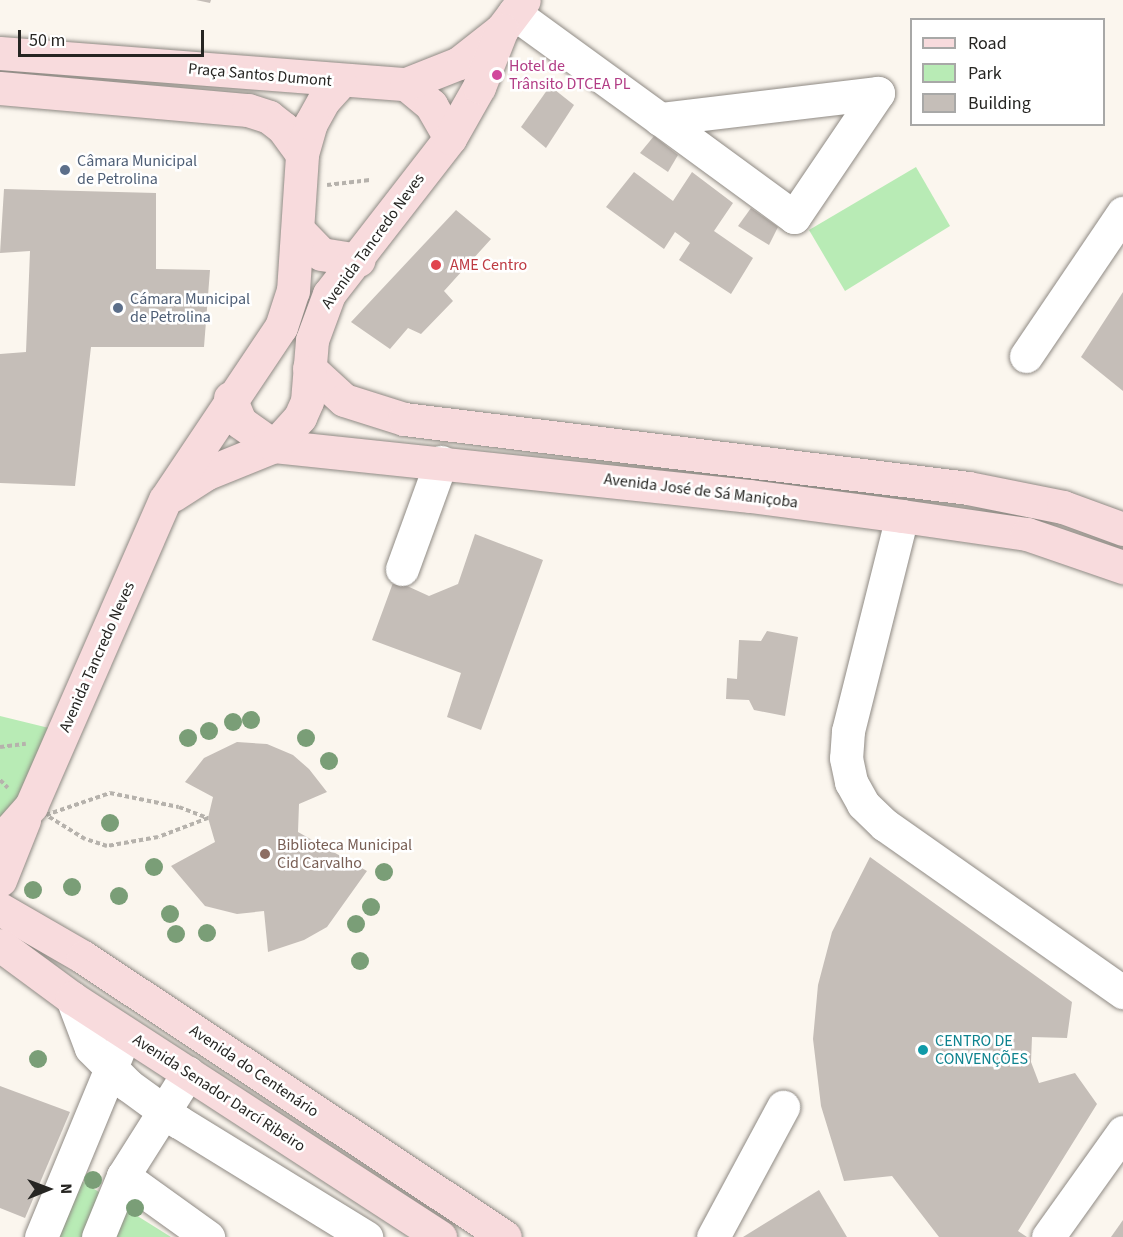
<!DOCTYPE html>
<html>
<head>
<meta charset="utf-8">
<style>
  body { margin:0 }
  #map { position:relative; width:1123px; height:1237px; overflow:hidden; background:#fbf6ee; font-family:"Source Sans 3",sans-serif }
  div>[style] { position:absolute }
  .green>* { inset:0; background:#b8ebb5 }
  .building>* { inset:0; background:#c5beb8 }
  .path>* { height:4px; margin-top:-2px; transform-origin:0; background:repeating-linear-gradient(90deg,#b6b2ac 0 4.5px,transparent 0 7.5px) }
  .roads { filter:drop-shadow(0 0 2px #8f8a84) drop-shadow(0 0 2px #8f8a84) }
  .minor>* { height:33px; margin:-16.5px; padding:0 16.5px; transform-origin:16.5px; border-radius:16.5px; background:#fff }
  .major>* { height:33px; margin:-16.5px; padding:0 16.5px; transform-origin:16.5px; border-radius:16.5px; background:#f8dbdd }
  .trees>* { width:18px; height:18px; margin:-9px; border-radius:50%; background:#7a9e77 }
  .dots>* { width:16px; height:16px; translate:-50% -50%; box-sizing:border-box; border:3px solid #fff; border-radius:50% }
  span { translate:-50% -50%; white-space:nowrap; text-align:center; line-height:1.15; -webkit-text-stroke:5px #fff; paint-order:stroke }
  .hotel-label { font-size:16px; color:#b23c85 }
  .left { translate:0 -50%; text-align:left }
  .street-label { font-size:16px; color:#262522 }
  .service-label { font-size:16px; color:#4e5e75 }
  .health-label { font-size:16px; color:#be3a42 }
  .education-label { font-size:16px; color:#785e54 }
  .culture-label { font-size:16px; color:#0d838f }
  .legend { position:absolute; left:910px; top:18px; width:195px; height:108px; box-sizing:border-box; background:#fff; border:2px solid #a8a8a7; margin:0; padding:8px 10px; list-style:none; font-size:18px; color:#262522 }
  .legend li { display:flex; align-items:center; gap:12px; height:30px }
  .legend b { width:30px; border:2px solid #a8a8a7 }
  .north { position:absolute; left:18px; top:1159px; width:60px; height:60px; -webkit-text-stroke:4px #fff; paint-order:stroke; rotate:89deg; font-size:16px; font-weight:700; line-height:24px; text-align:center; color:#262522 }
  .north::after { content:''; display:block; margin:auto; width:21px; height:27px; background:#262522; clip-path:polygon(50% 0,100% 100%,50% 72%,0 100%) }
  .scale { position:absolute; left:18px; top:30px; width:186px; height:27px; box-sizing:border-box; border:3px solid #262522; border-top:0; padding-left:8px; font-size:18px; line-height:21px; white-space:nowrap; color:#262522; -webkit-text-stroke:4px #fff; paint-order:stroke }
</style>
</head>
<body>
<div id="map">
  <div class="green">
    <div style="clip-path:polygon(916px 167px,950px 226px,845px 291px,809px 230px)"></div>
    <div style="clip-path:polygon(0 716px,49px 728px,22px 802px,0 819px)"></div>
    <div style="clip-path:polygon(75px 1177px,171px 1237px,50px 1237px)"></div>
  </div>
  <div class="building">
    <div style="clip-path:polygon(196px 0,211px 0,210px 3px)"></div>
    <div style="clip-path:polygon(550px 86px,574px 105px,546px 148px,521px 127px)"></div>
    <div style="clip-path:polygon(654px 136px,678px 155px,668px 172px,640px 153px)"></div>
    <div style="clip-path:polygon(634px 172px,673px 201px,692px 172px,733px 203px,714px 231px,753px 258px,731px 294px,679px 260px,690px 243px,675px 232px,664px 249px,606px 207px)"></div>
    <div style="clip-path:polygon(4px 189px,156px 193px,156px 269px,210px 270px,204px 347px,91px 347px,75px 486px,0 483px,0 354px,26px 352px,30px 251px,0 253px)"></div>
    <div style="clip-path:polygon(751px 208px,778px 227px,769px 245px,738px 226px)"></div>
    <div style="clip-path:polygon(456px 210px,491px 239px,444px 291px,453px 301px,421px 334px,408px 328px,390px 349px,351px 322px)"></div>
    <div style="clip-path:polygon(1123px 292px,1123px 391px,1081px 357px)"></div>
    <div style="clip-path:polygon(475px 534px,543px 560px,481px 730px,447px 717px,461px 673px,372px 640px,394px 580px,429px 596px,458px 584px)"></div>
    <div style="clip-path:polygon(767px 631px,798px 637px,785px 716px,754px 710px,749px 700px,726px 699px,727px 678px,737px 679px,739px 640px,761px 641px)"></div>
    <div style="clip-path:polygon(237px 742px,267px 744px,293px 755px,309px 769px,327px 792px,299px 804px,298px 832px,367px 871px,327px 927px,304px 940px,268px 952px,264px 911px,237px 914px,205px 906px,171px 866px,215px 842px,208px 818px,213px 797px,185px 782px,204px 758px)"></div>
    <div style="clip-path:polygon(870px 857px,1072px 1002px,1067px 1038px,1032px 1037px,1031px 1062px,1039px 1083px,1075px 1073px,1097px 1104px,1018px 1231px,1027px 1237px,939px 1237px,892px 1176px,844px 1181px,821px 1106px,813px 1039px,818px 985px,832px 932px)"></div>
    <div style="clip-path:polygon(0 1086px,70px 1112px,25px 1218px,0 1208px)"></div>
    <div style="clip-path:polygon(819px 1190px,847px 1237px,743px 1237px)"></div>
    <div style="clip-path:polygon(1123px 1220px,1123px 1237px,1111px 1237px)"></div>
  </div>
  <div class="path">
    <div style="left:327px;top:185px;width:43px;rotate:-6.6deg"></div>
    <div style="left:0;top:747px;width:26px;rotate:-7deg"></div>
    <div style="left:0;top:780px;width:11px;rotate:45deg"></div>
    <div style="left:110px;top:793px;width:70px;rotate:11.5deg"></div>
    <div style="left:179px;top:807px;width:31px;rotate:21deg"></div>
    <div style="left:208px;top:818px;width:53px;rotate:159.2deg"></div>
    <div style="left:158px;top:837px;width:52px;rotate:170deg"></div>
    <div style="left:107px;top:846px;width:23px;rotate:-162deg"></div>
    <div style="left:85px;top:839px;width:46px;rotate:-148.4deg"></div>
    <div style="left:46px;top:815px;width:68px;rotate:-19deg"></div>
  </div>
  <div class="roads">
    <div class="minor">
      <div style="left:514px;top:13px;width:180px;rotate:36deg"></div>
      <div style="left:660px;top:119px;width:166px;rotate:36.2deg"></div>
      <div style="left:794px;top:217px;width:150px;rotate:-55.9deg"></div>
      <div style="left:878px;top:93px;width:220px;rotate:173.2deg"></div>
      <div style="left:1026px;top:356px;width:173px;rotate:-55.9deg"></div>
      <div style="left:902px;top:516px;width:222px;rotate:104.1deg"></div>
      <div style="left:848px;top:731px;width:27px;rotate:94deg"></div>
      <div style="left:846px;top:758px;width:25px;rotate:78deg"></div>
      <div style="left:851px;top:782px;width:25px;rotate:61deg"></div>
      <div style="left:863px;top:804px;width:30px;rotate:44deg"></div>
      <div style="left:885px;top:825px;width:291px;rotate:35.1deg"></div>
      <div style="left:402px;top:569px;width:114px;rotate:-70deg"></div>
      <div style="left:72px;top:998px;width:53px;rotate:69.2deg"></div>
      <div style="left:91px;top:1048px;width:52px;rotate:45deg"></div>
      <div style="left:128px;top:1085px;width:63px;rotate:36deg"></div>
      <div style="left:179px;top:1122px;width:220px;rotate:31.6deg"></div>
      <div style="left:123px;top:1176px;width:105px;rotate:35.7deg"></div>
      <div style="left:41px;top:1237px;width:201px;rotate:-67.5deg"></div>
      <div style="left:98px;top:1237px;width:66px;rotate:-67.7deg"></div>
      <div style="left:123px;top:1176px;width:122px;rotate:-57.7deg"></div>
      <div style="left:713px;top:1237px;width:148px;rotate:-61.7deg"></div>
      <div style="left:1048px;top:1237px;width:129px;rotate:-54.5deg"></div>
    </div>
    <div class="major">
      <div style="left:0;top:53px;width:407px;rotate:4.4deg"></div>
      <div style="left:406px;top:84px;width:33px;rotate:40deg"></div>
      <div style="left:431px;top:105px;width:38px;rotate:60deg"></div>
      <div style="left:406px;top:84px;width:57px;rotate:-21.6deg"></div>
      <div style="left:459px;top:63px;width:55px;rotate:-38.3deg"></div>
      <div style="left:502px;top:29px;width:36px;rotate:-53deg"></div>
      <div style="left:0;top:88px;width:249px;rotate:5.1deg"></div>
      <div style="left:248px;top:110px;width:22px;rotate:18deg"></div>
      <div style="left:269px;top:117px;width:18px;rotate:38deg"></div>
      <div style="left:283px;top:128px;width:32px;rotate:54deg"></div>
      <div style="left:300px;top:232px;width:30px;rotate:46deg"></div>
      <div style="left:321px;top:254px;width:38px;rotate:9deg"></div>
      <div style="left:309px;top:368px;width:47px;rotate:42.4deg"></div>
      <div style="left:344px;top:400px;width:63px;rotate:17.6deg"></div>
      <div style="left:404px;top:419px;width:568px;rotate:6.97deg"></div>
      <div style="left:968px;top:488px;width:97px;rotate:11.3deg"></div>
      <div style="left:1063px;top:507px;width:64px;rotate:20.1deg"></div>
      <div style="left:230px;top:398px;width:26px;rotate:67deg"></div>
      <div style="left:240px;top:422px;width:42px;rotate:35.2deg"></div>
      <div style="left:274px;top:446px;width:479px;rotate:6deg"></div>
      <div style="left:750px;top:496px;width:153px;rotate:7.5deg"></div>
      <div style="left:902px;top:516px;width:126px;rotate:8.2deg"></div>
      <div style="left:1027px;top:534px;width:102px;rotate:19deg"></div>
      <div style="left:173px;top:495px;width:38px;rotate:-33deg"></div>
      <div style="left:205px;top:474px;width:74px;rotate:-22.1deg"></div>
      <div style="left:274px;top:446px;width:39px;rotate:-48deg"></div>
      <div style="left:300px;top:417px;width:17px;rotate:-66deg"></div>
      <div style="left:307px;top:401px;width:61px;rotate:-85.3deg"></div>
      <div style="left:312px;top:340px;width:49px;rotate:-69.7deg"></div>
      <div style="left:329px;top:294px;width:197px;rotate:-52.2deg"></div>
      <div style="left:450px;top:138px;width:59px;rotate:-60.4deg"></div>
      <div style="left:479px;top:87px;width:62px;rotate:-68.4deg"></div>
      <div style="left:0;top:841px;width:47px;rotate:-48.5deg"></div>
      <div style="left:31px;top:806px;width:334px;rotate:-66.4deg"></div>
      <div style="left:165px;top:500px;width:208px;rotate:-56.2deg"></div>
      <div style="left:281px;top:327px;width:38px;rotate:-72deg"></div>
      <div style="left:293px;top:291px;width:137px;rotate:-86.2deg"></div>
      <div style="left:302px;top:154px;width:32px;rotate:-74deg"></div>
      <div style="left:311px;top:123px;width:26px;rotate:-61deg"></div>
      <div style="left:324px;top:100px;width:24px;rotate:-48deg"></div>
      <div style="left:0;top:880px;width:65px;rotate:-68.2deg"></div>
      <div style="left:0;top:909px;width:96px;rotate:30deg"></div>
      <div style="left:83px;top:957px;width:506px;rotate:33.56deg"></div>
      <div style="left:0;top:945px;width:89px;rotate:36.4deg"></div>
      <div style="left:72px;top:998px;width:439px;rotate:33deg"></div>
    </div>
  </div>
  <div class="trees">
    <div style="left:251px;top:720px"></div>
    <div style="left:233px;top:722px"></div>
    <div style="left:209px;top:731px"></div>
    <div style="left:188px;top:738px"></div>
    <div style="left:306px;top:738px"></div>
    <div style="left:329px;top:761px"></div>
    <div style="left:110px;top:823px"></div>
    <div style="left:154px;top:867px"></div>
    <div style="left:384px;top:872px"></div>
    <div style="left:72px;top:887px"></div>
    <div style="left:33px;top:890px"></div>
    <div style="left:119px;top:896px"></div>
    <div style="left:371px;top:907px"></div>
    <div style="left:170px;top:914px"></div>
    <div style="left:356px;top:924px"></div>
    <div style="left:207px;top:933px"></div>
    <div style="left:176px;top:934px"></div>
    <div style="left:360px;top:961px"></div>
    <div style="left:38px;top:1059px"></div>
    <div style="left:93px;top:1180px"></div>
    <div style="left:135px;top:1208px"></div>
  </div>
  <div class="dots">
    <div style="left:497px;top:75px;background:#d1479c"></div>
    <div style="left:65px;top:170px;background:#5c6f8a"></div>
    <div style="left:436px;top:265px;background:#e0444e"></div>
    <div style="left:118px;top:308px;background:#5c6f8a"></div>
    <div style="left:265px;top:854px;background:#8d6e63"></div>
    <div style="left:923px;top:1050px;background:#0f9aa8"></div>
  </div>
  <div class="hotel-label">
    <span class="left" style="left:509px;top:75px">Hotel de<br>Trânsito DTCEA PL</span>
  </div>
  <div class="street-label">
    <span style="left:260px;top:75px;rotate:5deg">Praça Santos Dumont</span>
    <span style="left:373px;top:241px;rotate:-54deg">Avenida Tancredo Neves</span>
    <span style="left:701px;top:491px;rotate:7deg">Avenida José de Sá Maniçoba</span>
    <span style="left:97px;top:657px;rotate:-66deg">Avenida Tancredo Neves</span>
    <span style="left:254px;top:1071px;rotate:34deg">Avenida do Centenário</span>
    <span style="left:219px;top:1093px;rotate:33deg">Avenida Senador Darcí Ribeiro</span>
  </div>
  <div class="service-label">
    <span class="left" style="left:77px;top:170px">Câmara Municipal<br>de Petrolina</span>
    <span class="left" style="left:130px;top:308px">Cámara Municipal<br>de Petrolina</span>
  </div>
  <div class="health-label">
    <span class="left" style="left:450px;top:265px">AME Centro</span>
  </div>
  <div class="education-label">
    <span class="left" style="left:277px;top:854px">Biblioteca Municipal<br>Cid Carvalho</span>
  </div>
  <div class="culture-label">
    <span class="left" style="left:935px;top:1050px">CENTRO DE<br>CONVENÇÕES</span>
  </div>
  <ul class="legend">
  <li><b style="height:8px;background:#f8dbdd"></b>Road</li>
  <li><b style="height:16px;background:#b8ebb5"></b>Park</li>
  <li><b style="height:16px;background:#c5beb8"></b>Building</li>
  </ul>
  <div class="north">N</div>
  <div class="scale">50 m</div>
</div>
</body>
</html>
